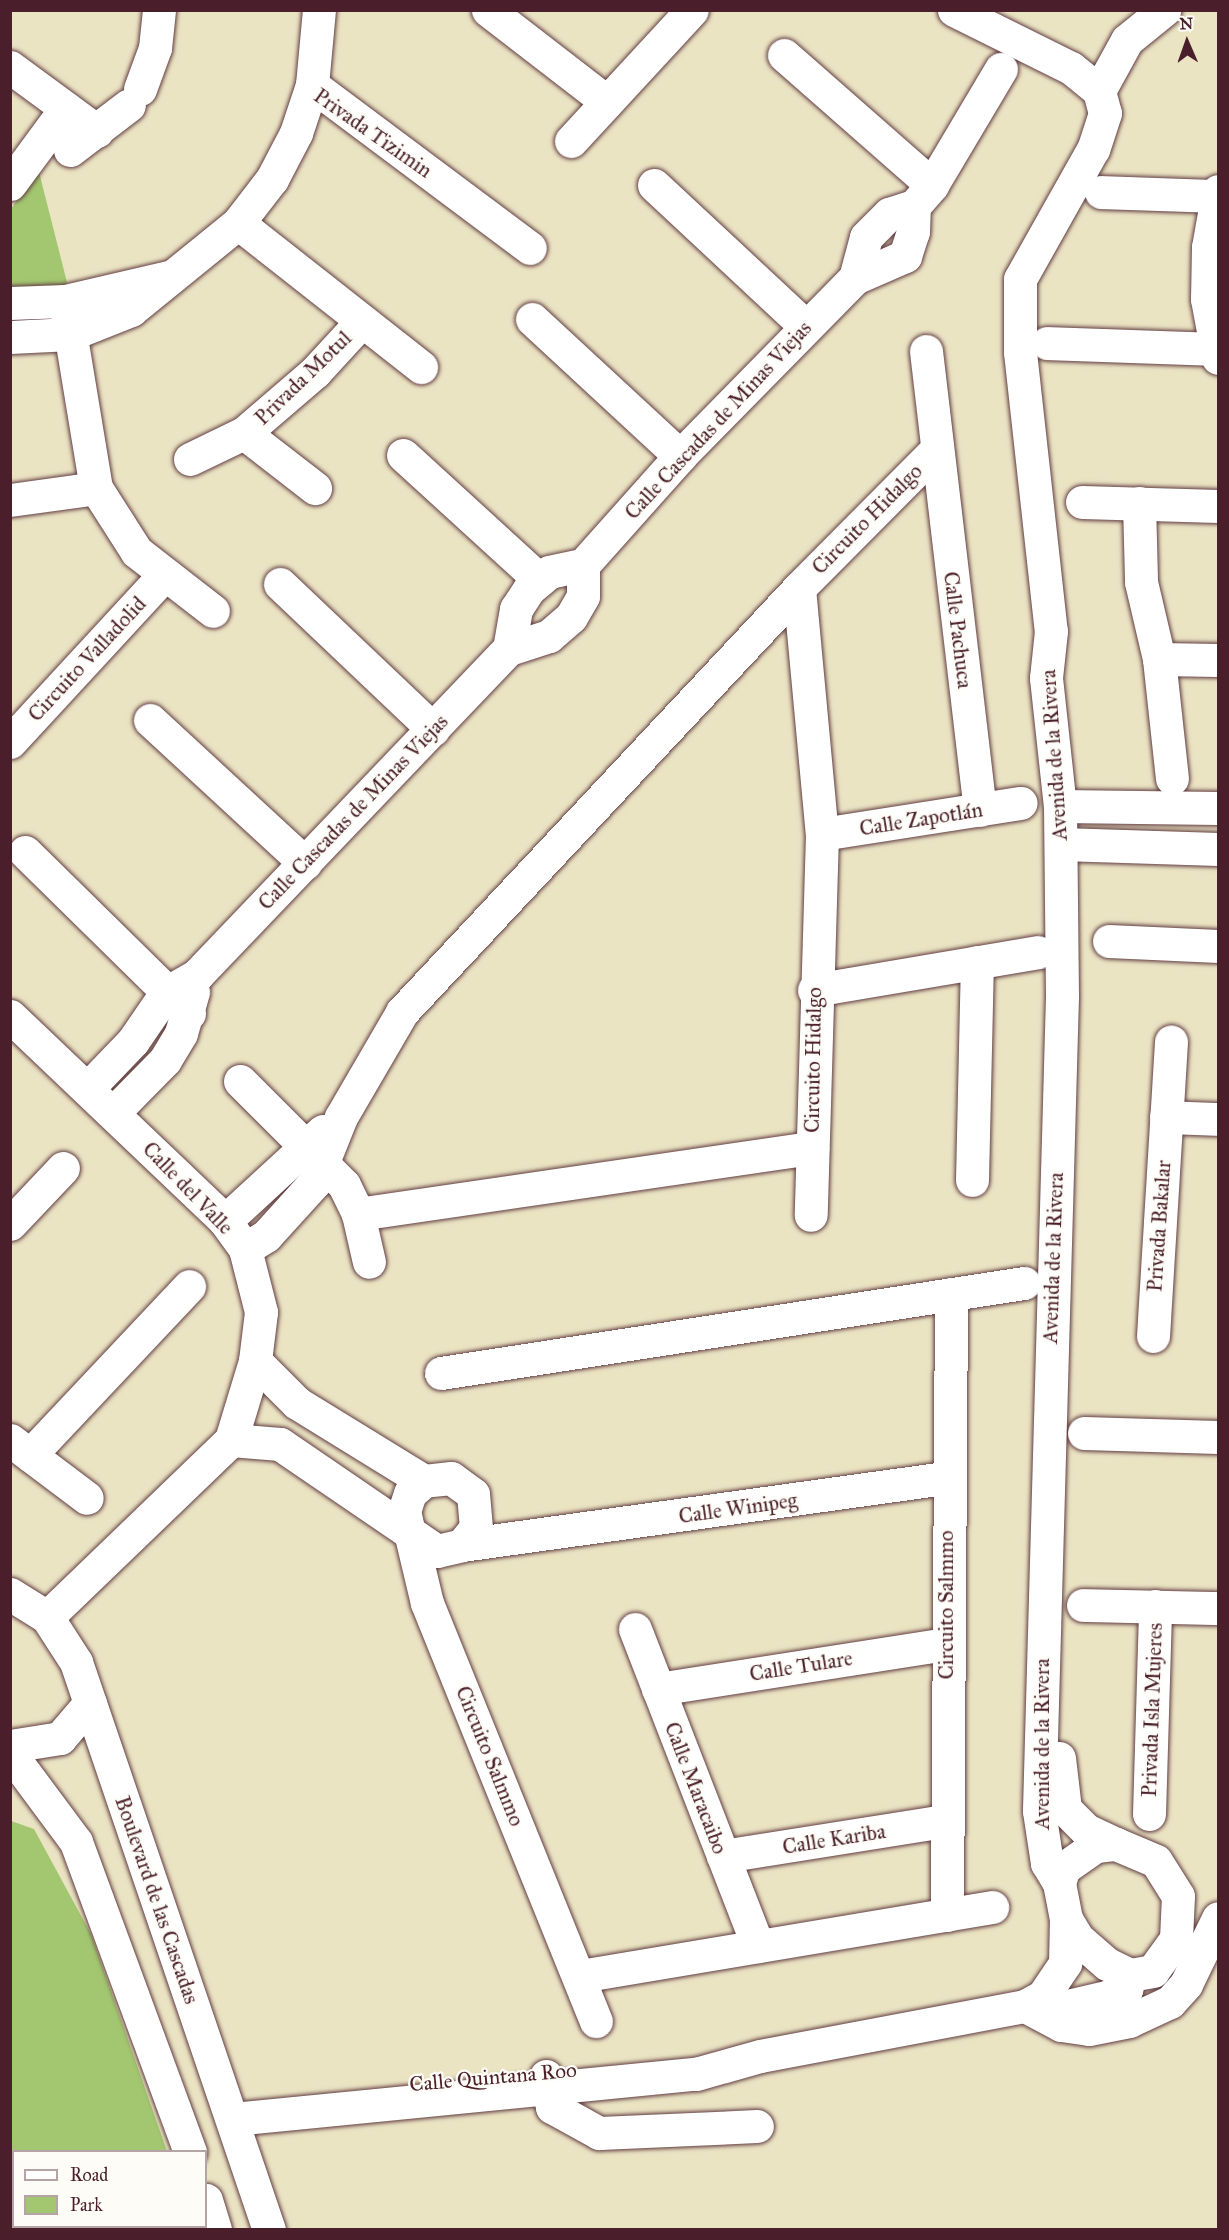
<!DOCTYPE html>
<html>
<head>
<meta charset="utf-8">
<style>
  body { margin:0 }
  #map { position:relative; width:1229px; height:2240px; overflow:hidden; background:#ebe4c3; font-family:"IM FELL Great Primer",serif }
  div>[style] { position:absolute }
  .green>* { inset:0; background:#a3c771 }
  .roads { filter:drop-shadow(0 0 2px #623d42) drop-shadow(0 0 2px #623d42) }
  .minor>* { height:33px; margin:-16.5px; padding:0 16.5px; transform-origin:16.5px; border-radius:16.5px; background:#fff }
  .major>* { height:33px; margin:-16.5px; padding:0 16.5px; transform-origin:16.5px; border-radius:16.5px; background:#fff }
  span { translate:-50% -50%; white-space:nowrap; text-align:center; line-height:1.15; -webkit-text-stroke:4.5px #fdfcf7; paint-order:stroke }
  .street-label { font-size:21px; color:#4a1f2b }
  .frame { position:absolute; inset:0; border:12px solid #4a1f2b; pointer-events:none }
  .legend { position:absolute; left:12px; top:2150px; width:195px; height:78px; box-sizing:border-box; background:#fdfcf7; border:2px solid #b5a4a5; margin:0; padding:8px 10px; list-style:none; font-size:18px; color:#4a1f2b }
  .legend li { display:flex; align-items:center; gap:12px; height:30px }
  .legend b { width:30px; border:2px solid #b5a4a5 }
  .north { position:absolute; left:1157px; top:12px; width:60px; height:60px; -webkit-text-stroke:4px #fdfcf7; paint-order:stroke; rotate:358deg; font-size:16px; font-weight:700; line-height:24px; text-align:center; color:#4a1f2b }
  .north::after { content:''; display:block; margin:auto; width:21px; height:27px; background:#4a1f2b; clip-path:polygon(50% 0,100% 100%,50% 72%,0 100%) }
</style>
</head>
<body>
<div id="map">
  <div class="green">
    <div style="clip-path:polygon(38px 168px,73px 306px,11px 302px,11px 209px)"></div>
    <div style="clip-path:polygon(11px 1821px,34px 1829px,91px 1934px,167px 2151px,14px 2152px,14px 2226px,192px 2229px,11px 2230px)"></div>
  </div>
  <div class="roads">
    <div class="minor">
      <div style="left:488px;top:10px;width:150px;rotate:37.7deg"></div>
      <div style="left:954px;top:10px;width:131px;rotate:26.4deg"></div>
      <div style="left:1071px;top:68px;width:36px;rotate:39deg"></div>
      <div style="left:1099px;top:91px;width:23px;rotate:75deg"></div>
      <div style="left:1105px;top:113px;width:38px;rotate:108deg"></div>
      <div style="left:1093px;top:149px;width:149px;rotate:119.3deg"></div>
      <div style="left:1020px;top:279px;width:73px;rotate:90deg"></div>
      <div style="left:1020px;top:352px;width:281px;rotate:83.7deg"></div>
      <div style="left:1051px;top:631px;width:47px;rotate:96.1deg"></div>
      <div style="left:1046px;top:678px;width:129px;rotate:83.8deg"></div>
      <div style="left:1060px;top:806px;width:190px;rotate:89.4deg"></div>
      <div style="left:1062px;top:996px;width:815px;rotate:91.62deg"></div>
      <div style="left:1039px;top:1811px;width:53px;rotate:81.3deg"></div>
      <div style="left:1047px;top:1863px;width:23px;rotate:59deg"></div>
      <div style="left:784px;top:55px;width:197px;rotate:41.3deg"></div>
      <div style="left:10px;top:67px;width:108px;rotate:36.3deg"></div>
      <div style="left:312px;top:85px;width:272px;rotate:36.8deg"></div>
      <div style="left:140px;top:89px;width:44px;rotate:-69.9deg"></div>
      <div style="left:155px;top:48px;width:38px;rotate:-84deg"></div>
      <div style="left:1099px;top:91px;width:58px;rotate:-61.2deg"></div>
      <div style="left:1127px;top:40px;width:48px;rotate:-39deg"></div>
      <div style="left:571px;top:141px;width:178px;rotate:-47.3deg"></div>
      <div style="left:70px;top:150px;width:74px;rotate:-37.3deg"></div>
      <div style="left:10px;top:184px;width:94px;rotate:-53.6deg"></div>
      <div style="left:654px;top:185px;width:207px;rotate:43deg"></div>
      <div style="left:1218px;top:191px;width:57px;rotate:100.1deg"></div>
      <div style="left:1208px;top:247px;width:52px;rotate:91.1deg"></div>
      <div style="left:1207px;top:299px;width:60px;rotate:79.4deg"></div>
      <div style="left:1101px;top:192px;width:116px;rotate:2deg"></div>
      <div style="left:238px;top:223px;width:233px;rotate:38.2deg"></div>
      <div style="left:855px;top:278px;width:42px;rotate:-75deg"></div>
      <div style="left:866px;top:237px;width:33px;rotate:-45deg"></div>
      <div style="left:889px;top:214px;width:26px;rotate:-18deg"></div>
      <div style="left:914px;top:206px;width:28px;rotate:-49deg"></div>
      <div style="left:932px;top:185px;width:135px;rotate:-59.3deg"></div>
      <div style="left:65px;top:301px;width:190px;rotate:80.6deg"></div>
      <div style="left:96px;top:488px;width:76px;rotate:57.4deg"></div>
      <div style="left:137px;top:552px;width:96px;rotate:37.8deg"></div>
      <div style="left:10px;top:303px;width:55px;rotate:-2.1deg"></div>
      <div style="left:65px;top:301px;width:106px;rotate:-13.1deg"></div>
      <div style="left:532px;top:319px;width:202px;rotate:42.8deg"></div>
      <div style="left:10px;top:337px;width:61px;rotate:-2.8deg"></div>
      <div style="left:71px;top:334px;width:65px;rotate:-21.8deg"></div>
      <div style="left:131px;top:310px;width:138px;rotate:-39.1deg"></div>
      <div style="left:238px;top:223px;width:56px;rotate:-52.3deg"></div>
      <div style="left:272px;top:179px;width:52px;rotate:-62.4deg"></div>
      <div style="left:296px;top:133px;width:51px;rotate:-71.6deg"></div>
      <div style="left:312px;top:85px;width:75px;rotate:-84.7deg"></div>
      <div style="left:1047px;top:343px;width:168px;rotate:2deg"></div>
      <div style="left:926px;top:351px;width:462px;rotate:83.3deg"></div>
      <div style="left:244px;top:433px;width:90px;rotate:37.8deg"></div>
      <div style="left:403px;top:455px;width:184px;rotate:42.4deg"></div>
      <div style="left:190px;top:459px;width:60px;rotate:-25.7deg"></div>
      <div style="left:244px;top:433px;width:94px;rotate:-40.7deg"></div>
      <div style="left:315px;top:372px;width:68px;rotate:-47.4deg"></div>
      <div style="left:10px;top:500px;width:87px;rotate:-7.9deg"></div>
      <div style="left:1082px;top:502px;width:136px;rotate:1.7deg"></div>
      <div style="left:1139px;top:503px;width:79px;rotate:88.5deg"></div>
      <div style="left:1141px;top:582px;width:79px;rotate:76.8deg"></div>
      <div style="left:1159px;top:659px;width:120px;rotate:83.8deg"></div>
      <div style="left:280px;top:584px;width:211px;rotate:43.5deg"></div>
      <div style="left:799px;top:588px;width:247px;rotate:84.7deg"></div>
      <div style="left:822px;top:834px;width:381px;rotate:91.7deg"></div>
      <div style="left:509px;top:649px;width:41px;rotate:-80.1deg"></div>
      <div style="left:516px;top:609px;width:24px;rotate:-57deg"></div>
      <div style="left:529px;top:589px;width:26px;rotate:-40deg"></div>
      <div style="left:549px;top:572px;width:35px;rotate:-12deg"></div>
      <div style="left:1159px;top:659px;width:59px;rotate:1deg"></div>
      <div style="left:150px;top:720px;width:211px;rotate:42.7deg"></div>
      <div style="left:10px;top:742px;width:227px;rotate:-47.3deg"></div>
      <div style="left:1060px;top:806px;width:158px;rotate:0.7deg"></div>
      <div style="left:822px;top:834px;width:201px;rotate:-8.9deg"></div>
      <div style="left:1061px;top:844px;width:157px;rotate:1.8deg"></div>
      <div style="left:25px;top:852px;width:230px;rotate:44.5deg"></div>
      <div style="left:1109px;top:941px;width:109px;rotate:2.6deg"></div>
      <div style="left:814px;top:990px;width:227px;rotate:-9.6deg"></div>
      <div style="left:10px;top:1016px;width:297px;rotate:43.6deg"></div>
      <div style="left:225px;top:1221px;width:34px;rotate:54deg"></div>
      <div style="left:245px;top:1249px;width:65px;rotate:75.7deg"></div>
      <div style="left:261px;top:1312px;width:49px;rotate:97deg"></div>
      <div style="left:255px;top:1361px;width:83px;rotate:106.9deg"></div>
      <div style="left:231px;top:1440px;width:255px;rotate:136.1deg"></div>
      <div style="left:240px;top:1081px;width:147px;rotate:45deg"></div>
      <div style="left:344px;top:1185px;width:32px;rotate:64deg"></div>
      <div style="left:358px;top:1214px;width:49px;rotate:77.1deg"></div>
      <div style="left:88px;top:1088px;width:65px;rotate:-46.2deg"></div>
      <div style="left:133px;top:1041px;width:58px;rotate:-55.5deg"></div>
      <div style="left:166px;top:993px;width:36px;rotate:-30deg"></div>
      <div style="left:197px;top:975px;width:451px;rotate:-46.3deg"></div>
      <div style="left:509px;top:649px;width:42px;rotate:-18deg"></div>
      <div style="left:549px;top:636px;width:29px;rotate:-41deg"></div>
      <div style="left:571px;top:617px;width:24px;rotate:-60deg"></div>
      <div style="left:583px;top:596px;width:31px;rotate:-90deg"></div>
      <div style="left:583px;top:565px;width:146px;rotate:-48.3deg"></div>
      <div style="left:680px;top:456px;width:250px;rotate:-45.5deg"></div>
      <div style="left:855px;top:278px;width:55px;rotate:-23.7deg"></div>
      <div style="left:905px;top:256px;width:25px;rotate:-72deg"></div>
      <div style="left:913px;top:232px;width:26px;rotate:-88deg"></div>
      <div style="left:113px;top:1113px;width:74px;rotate:-45.5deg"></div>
      <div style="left:165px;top:1060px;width:31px;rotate:-59deg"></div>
      <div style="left:181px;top:1033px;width:43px;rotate:-73.7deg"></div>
      <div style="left:1166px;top:1117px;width:52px;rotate:2.2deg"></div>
      <div style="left:972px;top:1180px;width:218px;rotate:-88.7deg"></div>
      <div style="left:358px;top:1214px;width:459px;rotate:-8.3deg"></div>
      <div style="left:225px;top:1221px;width:133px;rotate:-42.6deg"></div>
      <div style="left:10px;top:1224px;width:77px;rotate:-46.6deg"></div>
      <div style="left:245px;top:1249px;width:25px;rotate:-32deg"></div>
      <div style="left:266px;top:1236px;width:73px;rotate:-47.8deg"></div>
      <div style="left:315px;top:1182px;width:70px;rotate:-68.2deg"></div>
      <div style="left:341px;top:1117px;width:121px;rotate:-59.8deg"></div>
      <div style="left:402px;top:1012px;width:581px;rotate:-46.88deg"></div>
      <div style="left:799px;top:588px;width:193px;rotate:-45.2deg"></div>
      <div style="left:1153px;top:1336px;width:295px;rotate:-86.5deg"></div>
      <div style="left:255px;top:1361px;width:59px;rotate:45deg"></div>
      <div style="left:297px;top:1403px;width:149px;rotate:31.6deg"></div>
      <div style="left:441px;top:1373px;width:590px;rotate:-8.78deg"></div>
      <div style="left:1084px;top:1433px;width:134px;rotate:1.7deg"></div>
      <div style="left:10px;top:1440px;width:96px;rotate:37deg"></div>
      <div style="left:231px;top:1440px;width:49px;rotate:4.7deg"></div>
      <div style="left:280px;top:1444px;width:190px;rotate:34.3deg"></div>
      <div style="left:437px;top:1551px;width:26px;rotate:-13deg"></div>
      <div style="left:462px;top:1545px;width:22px;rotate:-51deg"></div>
      <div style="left:476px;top:1528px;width:34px;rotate:-95deg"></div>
      <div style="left:473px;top:1494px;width:27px;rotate:-144deg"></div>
      <div style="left:451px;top:1478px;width:27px;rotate:174deg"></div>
      <div style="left:424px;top:1481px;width:18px;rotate:139deg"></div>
      <div style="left:410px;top:1493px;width:19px;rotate:108deg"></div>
      <div style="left:404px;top:1511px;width:18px;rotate:77deg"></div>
      <div style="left:30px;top:1455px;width:232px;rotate:-46.7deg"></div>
      <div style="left:411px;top:1536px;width:69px;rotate:76.6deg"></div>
      <div style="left:427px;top:1603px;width:451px;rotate:68deg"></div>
      <div style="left:462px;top:1545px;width:490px;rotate:-7.9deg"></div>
      <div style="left:1083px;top:1605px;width:135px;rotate:1.3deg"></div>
      <div style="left:635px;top:1629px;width:340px;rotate:68.8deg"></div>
      <div style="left:658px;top:1689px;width:291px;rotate:-8.9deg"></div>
      <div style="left:1059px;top:1758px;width:51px;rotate:83.3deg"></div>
      <div style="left:1065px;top:1809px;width:30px;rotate:45deg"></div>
      <div style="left:1086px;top:1830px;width:33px;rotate:25deg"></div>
      <div style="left:1149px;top:1814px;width:208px;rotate:-88.3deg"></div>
      <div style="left:1116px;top:1844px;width:43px;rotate:23deg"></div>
      <div style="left:1156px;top:1861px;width:41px;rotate:57.8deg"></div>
      <div style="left:1178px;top:1896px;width:43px;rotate:92.7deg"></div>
      <div style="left:1176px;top:1939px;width:39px;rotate:126deg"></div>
      <div style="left:1153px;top:1971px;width:23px;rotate:170deg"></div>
      <div style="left:1130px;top:1975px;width:25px;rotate:-154deg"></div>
      <div style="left:1107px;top:1964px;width:38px;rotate:-139deg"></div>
      <div style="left:1078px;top:1939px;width:23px;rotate:-121deg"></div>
      <div style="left:1066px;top:1919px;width:37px;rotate:-101deg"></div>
      <div style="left:1059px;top:1883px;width:16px;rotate:-72deg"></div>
      <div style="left:1064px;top:1868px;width:39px;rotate:-35deg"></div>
      <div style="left:1096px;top:1846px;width:20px;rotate:-6deg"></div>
      <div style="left:723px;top:1856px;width:225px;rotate:-9deg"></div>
      <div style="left:947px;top:1915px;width:621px;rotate:-89.63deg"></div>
      <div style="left:580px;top:1976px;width:418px;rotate:-9.5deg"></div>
      <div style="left:1025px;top:2006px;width:41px;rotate:27.8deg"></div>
      <div style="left:1061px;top:2025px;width:28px;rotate:8deg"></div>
      <div style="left:1089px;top:2029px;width:41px;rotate:-11.3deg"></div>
      <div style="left:1129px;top:2021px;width:45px;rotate:-24.9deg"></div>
      <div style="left:1170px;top:2002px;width:24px;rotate:-48deg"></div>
      <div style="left:1186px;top:1984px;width:73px;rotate:-64.1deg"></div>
      <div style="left:1036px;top:2007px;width:27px"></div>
      <div style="left:1063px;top:2007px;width:44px;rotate:-13.1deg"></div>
      <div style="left:1106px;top:1997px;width:21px;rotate:-19deg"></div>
      <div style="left:1126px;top:1990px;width:16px;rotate:-75deg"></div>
      <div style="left:546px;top:2076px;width:32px;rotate:79deg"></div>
      <div style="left:552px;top:2107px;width:54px;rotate:29deg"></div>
      <div style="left:599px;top:2133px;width:158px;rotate:-2.5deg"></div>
      <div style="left:233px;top:2119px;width:465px;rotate:-5.6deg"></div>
      <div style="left:696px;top:2074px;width:66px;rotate:-15.7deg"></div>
      <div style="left:760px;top:2056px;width:270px;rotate:-10.7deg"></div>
      <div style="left:1025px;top:2006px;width:21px;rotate:-29deg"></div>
      <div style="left:1043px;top:1996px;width:40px;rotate:-56deg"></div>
      <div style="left:1065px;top:1963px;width:44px;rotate:-88.7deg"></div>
    </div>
    <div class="major">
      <div style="left:10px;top:1594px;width:44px;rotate:31.9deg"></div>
      <div style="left:47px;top:1617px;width:54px;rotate:57.2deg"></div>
      <div style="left:76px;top:1662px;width:600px;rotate:71.23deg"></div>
      <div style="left:10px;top:1746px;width:51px;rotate:-9.1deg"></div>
      <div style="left:60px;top:1738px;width:46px;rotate:-49.4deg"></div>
      <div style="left:10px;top:1753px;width:111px;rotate:53.4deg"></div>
      <div style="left:76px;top:1842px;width:330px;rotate:69.8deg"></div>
      <div style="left:206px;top:2200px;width:31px;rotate:73deg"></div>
    </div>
  </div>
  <div class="street-label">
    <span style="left:373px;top:133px;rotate:35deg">Privada Tizimin</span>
    <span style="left:303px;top:378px;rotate:-44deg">Privada Motul</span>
    <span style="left:718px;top:420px;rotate:-47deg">Calle Cascadas de Minas Viejas</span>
    <span style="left:867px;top:519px;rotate:-45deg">Circuito Hidalgo</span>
    <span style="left:958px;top:630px;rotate:83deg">Calle Pachuca</span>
    <span style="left:87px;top:659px;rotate:-47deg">Circuito Valladolid</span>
    <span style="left:1054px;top:755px;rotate:-94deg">Avenida de la Rivera</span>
    <span style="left:353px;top:812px;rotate:-46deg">Calle Cascadas de Minas Viejas</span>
    <span style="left:921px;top:819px;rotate:-9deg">Calle Zapotlán</span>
    <span style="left:813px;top:1060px;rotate:-89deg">Circuito Hidalgo</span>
    <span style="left:188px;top:1188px;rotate:46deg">Calle del Valle</span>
    <span style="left:1159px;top:1226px;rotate:-86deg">Privada Bakalar</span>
    <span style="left:1053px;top:1258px;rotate:-88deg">Avenida de la Rivera</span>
    <span style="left:738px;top:1508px;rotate:-8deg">Calle Winipeg</span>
    <span style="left:946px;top:1605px;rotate:-90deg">Circuito Salmmo</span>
    <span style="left:801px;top:1666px;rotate:-9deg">Calle Tulare</span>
    <span style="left:1152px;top:1710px;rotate:-88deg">Privada Isla Mujeres</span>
    <span style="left:1042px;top:1744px;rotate:-90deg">Avenida de la Rivera</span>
    <span style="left:490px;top:1756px;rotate:68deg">Circuito Salmmo</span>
    <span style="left:696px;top:1788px;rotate:69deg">Calle Maracaibo</span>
    <span style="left:834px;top:1839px;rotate:-9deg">Calle Kariba</span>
    <span style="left:157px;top:1900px;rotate:71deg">Boulevard de las Cascadas</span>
    <span style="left:493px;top:2077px;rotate:-5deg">Calle Quintana Roo</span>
  </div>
  <div class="frame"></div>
  <ul class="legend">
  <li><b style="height:8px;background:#fff"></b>Road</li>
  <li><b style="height:16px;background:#a3c771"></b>Park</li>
  </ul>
  <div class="north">N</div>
</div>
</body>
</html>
